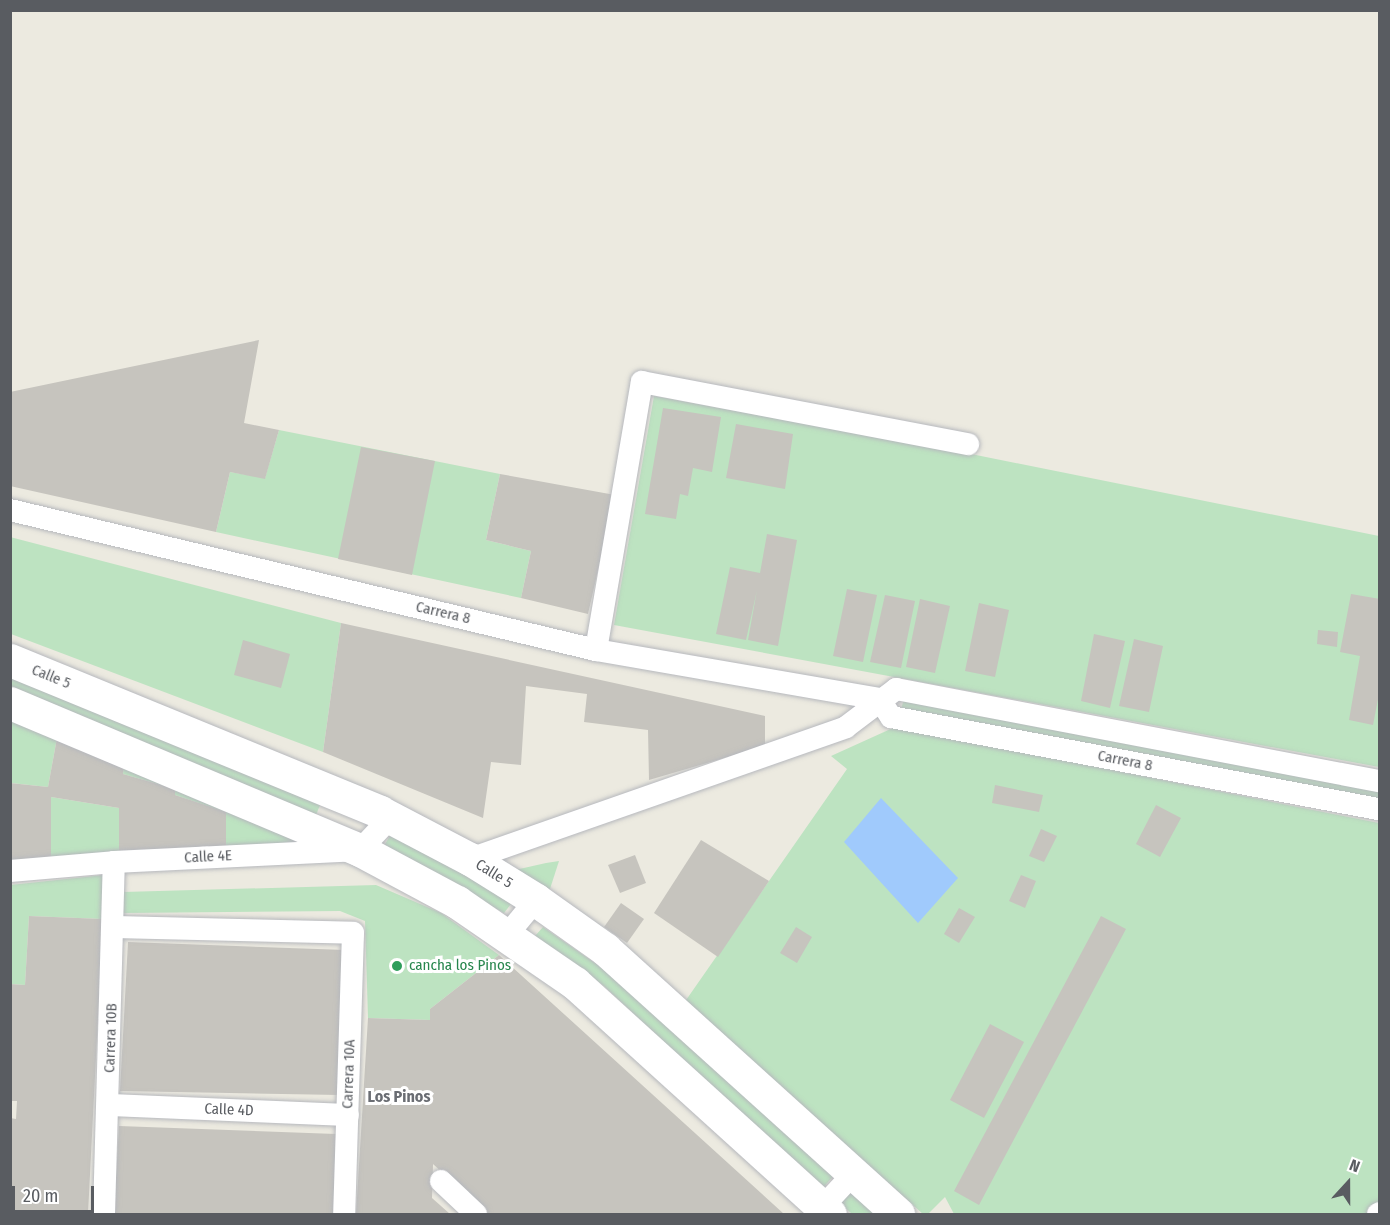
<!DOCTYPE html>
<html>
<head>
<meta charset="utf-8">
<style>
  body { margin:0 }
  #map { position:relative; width:1390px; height:1225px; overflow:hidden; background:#eceae0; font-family:"Fira Sans Condensed",sans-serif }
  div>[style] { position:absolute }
  .green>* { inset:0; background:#bde3c1 }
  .water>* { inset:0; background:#a0cafc }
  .building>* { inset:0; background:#c6c4be }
  .roads { filter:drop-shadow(0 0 2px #b6b8bd) drop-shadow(0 0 2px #b6b8bd) }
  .street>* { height:22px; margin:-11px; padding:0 11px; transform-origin:11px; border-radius:11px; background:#fff }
  .secondary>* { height:33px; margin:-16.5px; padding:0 16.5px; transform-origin:16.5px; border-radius:16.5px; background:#fff }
  .dots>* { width:16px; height:16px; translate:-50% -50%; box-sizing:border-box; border:3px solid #fff; border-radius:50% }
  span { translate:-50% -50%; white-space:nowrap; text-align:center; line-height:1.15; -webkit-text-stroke:6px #fff; paint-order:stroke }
  .street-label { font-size:15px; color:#595c61 }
  .leisure-label { font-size:15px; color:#27864d }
  .left { translate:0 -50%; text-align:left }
  .neighbourhood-label { font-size:16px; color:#6a6d73; font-weight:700 }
  .frame { position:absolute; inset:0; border:12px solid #595c61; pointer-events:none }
  .north { position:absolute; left:1318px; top:1153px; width:60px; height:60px; -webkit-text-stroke:4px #fff; paint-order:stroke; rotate:21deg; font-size:16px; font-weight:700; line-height:24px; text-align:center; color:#595c61 }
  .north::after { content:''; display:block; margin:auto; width:21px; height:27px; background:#595c61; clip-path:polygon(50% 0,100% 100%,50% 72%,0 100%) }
  .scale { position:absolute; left:12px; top:1186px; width:82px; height:27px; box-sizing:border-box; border:3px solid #595c61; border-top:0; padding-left:8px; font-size:18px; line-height:21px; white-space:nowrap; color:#595c61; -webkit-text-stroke:4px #fff; paint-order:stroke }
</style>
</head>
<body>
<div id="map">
  <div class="green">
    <div style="clip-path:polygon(654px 396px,976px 455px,1379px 536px,1379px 767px,614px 625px)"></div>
    <div style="clip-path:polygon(279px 430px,500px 474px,486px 540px,531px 551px,521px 598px,216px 532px,230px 472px,265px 478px)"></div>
    <div style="clip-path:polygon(10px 537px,341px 623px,323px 752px,11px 634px)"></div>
    <div style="clip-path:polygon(10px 668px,324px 795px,316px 815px,11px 689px)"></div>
    <div style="clip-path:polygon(904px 699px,1379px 786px,1379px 803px,900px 713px)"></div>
    <div style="clip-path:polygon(10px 720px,57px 738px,48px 787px,11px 783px)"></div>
    <div style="clip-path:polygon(895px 727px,1379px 823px,1379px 1214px,954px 1214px,945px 1197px,928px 1214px,923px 1214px,684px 1003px,847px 769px,831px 756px)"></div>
    <div style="clip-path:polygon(124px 763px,314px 846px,226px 850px,225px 812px,175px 795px,175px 789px,123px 774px)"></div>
    <div style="clip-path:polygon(51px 797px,119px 808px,119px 852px,51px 859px)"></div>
    <div style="clip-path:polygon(391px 834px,514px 900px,504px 913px,384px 846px)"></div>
    <div style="clip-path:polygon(559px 861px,549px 892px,515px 870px,546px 863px)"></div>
    <div style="clip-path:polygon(104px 875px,103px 919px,29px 916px,25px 985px,11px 984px,10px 885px)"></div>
    <div style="clip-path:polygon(376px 885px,441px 913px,499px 955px,430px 1009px,430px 1020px,368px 1018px,365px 921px,340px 911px,123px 913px,123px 892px)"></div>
    <div style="clip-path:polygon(543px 927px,612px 975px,835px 1174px,822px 1189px,604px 986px,535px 936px)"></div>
    <div style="clip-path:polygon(852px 1190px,877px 1214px,852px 1214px,840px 1203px)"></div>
  </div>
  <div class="water">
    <div style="clip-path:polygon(881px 798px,958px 878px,918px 923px,844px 842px)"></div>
  </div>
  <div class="building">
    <div style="clip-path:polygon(259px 340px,244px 423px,279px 430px,265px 479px,230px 472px,216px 532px,10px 486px,10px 392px)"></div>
    <div style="clip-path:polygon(663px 408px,721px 417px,712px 472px,693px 468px,688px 496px,680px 494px,676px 519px,645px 514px)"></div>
    <div style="clip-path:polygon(736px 424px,793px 434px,785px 489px,726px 478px)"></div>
    <div style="clip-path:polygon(361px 447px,435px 461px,412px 575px,338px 559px)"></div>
    <div style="clip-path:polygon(500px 474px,615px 495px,588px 614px,521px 598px,531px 551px,486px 540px)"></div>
    <div style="clip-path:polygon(767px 534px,797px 540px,778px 646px,748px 640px,757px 590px,746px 640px,716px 634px,730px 567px,760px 573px)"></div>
    <div style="clip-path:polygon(847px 589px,877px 595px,863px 662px,833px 656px)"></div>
    <div style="clip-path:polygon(1351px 594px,1380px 599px,1380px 689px,1373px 725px,1349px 720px,1360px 656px,1340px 652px)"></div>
    <div style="clip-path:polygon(885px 595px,915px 601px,901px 668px,870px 662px)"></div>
    <div style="clip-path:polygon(920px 599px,950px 606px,935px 673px,906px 667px)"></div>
    <div style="clip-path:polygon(979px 603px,1009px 610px,995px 677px,965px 671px)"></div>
    <div style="clip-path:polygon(341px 623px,765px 716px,765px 746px,649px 780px,648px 730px,584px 722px,587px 694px,526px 686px,521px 765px,491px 762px,483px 818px,323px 752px)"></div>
    <div style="clip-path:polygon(1318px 630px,1338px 632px,1337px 647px,1317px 644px)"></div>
    <div style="clip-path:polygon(1094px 634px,1125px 641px,1110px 708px,1081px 701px)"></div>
    <div style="clip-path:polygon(1134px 639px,1163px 646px,1149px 712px,1119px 706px)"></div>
    <div style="clip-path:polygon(243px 640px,290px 654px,281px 688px,234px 675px)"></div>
    <div style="clip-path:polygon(57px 738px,124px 763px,123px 774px,175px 789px,175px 795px,226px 812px,226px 850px,119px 852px,119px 808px,51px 797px,51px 859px,10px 862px,10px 783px,48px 787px)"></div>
    <div style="clip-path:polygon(995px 785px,1043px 795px,1039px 812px,992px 803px)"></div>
    <div style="clip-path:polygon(1156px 805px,1181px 818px,1160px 857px,1136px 844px)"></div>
    <div style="clip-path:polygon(1041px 829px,1057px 836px,1044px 862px,1029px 856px)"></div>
    <div style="clip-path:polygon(701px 840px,769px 881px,718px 957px,654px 913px)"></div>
    <div style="clip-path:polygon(635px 855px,646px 883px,620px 893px,608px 865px)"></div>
    <div style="clip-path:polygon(1021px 875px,1036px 881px,1025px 908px,1009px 901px)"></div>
    <div style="clip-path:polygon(621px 903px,644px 919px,627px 943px,604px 927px)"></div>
    <div style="clip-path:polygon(959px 908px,975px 917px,959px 943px,944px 934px)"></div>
    <div style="clip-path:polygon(29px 916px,103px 919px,88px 1214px,10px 1214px,10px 1118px,16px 1119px,17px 1101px,10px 1101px,10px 984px,25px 985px)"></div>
    <div style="clip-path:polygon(1101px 916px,1126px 929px,979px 1205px,954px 1191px)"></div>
    <div style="clip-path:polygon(796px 927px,812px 937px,797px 963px,780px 953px)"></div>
    <div style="clip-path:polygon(128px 942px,345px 950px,339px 1095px,120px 1091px)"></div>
    <div style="clip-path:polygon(499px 955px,784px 1214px,488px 1214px,433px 1164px,432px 1198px,450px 1214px,356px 1214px,368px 1018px,430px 1020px,430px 1009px)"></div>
    <div style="clip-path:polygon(990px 1024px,1024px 1042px,984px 1118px,950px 1100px)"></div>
    <div style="clip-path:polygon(119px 1126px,336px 1134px,333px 1214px,114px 1214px)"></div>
  </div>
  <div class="roads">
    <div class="street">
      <div style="left:10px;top:510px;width:602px;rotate:13.44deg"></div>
      <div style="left:596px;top:650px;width:287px;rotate:9.8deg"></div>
      <div style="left:879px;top:699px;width:22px;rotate:56deg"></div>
      <div style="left:891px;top:717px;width:498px;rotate:10.7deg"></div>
      <div style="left:596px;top:650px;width:272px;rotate:-80.3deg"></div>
      <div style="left:642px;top:382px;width:332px;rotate:10.8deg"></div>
      <div style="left:470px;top:859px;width:398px;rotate:-19.3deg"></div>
      <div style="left:846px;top:727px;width:63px;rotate:-37.2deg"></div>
      <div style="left:896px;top:689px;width:493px;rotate:10.8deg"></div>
      <div style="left:10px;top:871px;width:104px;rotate:-4.9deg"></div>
      <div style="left:114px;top:862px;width:246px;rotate:-2.8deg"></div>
      <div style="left:360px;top:850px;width:45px;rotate:-46.8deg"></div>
      <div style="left:115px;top:927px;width:238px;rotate:1.4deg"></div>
      <div style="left:353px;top:933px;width:281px;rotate:91.8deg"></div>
      <div style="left:507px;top:935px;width:45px;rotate:-50.4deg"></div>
      <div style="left:110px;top:1105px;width:238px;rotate:2.4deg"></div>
      <div style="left:441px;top:1181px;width:48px;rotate:43.3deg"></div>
      <div style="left:104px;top:1214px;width:352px;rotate:-88.4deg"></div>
      <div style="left:816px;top:1214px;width:57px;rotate:-47.1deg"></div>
      <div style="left:1378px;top:1214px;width:2px;rotate:-27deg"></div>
    </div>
    <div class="secondary">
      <div style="left:10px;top:660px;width:400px;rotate:22.3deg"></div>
      <div style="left:380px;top:812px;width:102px;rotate:27.6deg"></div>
      <div style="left:470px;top:859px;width:78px;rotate:31.8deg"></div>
      <div style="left:536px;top:900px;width:85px;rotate:35.4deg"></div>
      <div style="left:605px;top:949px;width:395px;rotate:42.1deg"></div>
      <div style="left:10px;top:703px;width:380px;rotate:22.8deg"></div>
      <div style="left:360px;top:850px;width:110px;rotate:28.2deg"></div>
      <div style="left:457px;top:902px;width:143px;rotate:34.5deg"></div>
      <div style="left:575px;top:983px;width:344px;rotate:42.2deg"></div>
    </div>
  </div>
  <div class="dots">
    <div style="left:397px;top:966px;background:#2e9e5b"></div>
  </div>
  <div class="street-label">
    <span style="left:443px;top:613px;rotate:13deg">Carrera 8</span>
    <span style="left:51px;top:677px;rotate:22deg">Calle 5</span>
    <span style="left:1125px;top:761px;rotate:11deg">Carrera 8</span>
    <span style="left:208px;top:857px;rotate:-3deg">Calle 4E</span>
    <span style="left:494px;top:874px;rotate:32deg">Calle 5</span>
    <span style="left:111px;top:1038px;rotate:-88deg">Carrera 10B</span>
    <span style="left:349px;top:1074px;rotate:-88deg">Carrera 10A</span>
    <span style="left:229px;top:1110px;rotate:2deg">Calle 4D</span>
  </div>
  <div class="leisure-label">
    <span class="left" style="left:409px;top:966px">cancha los Pinos</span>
  </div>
  <div class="neighbourhood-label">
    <span style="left:399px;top:1097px">Los Pinos</span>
  </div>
  <div class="frame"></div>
  <div class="north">N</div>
  <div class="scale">20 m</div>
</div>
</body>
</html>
